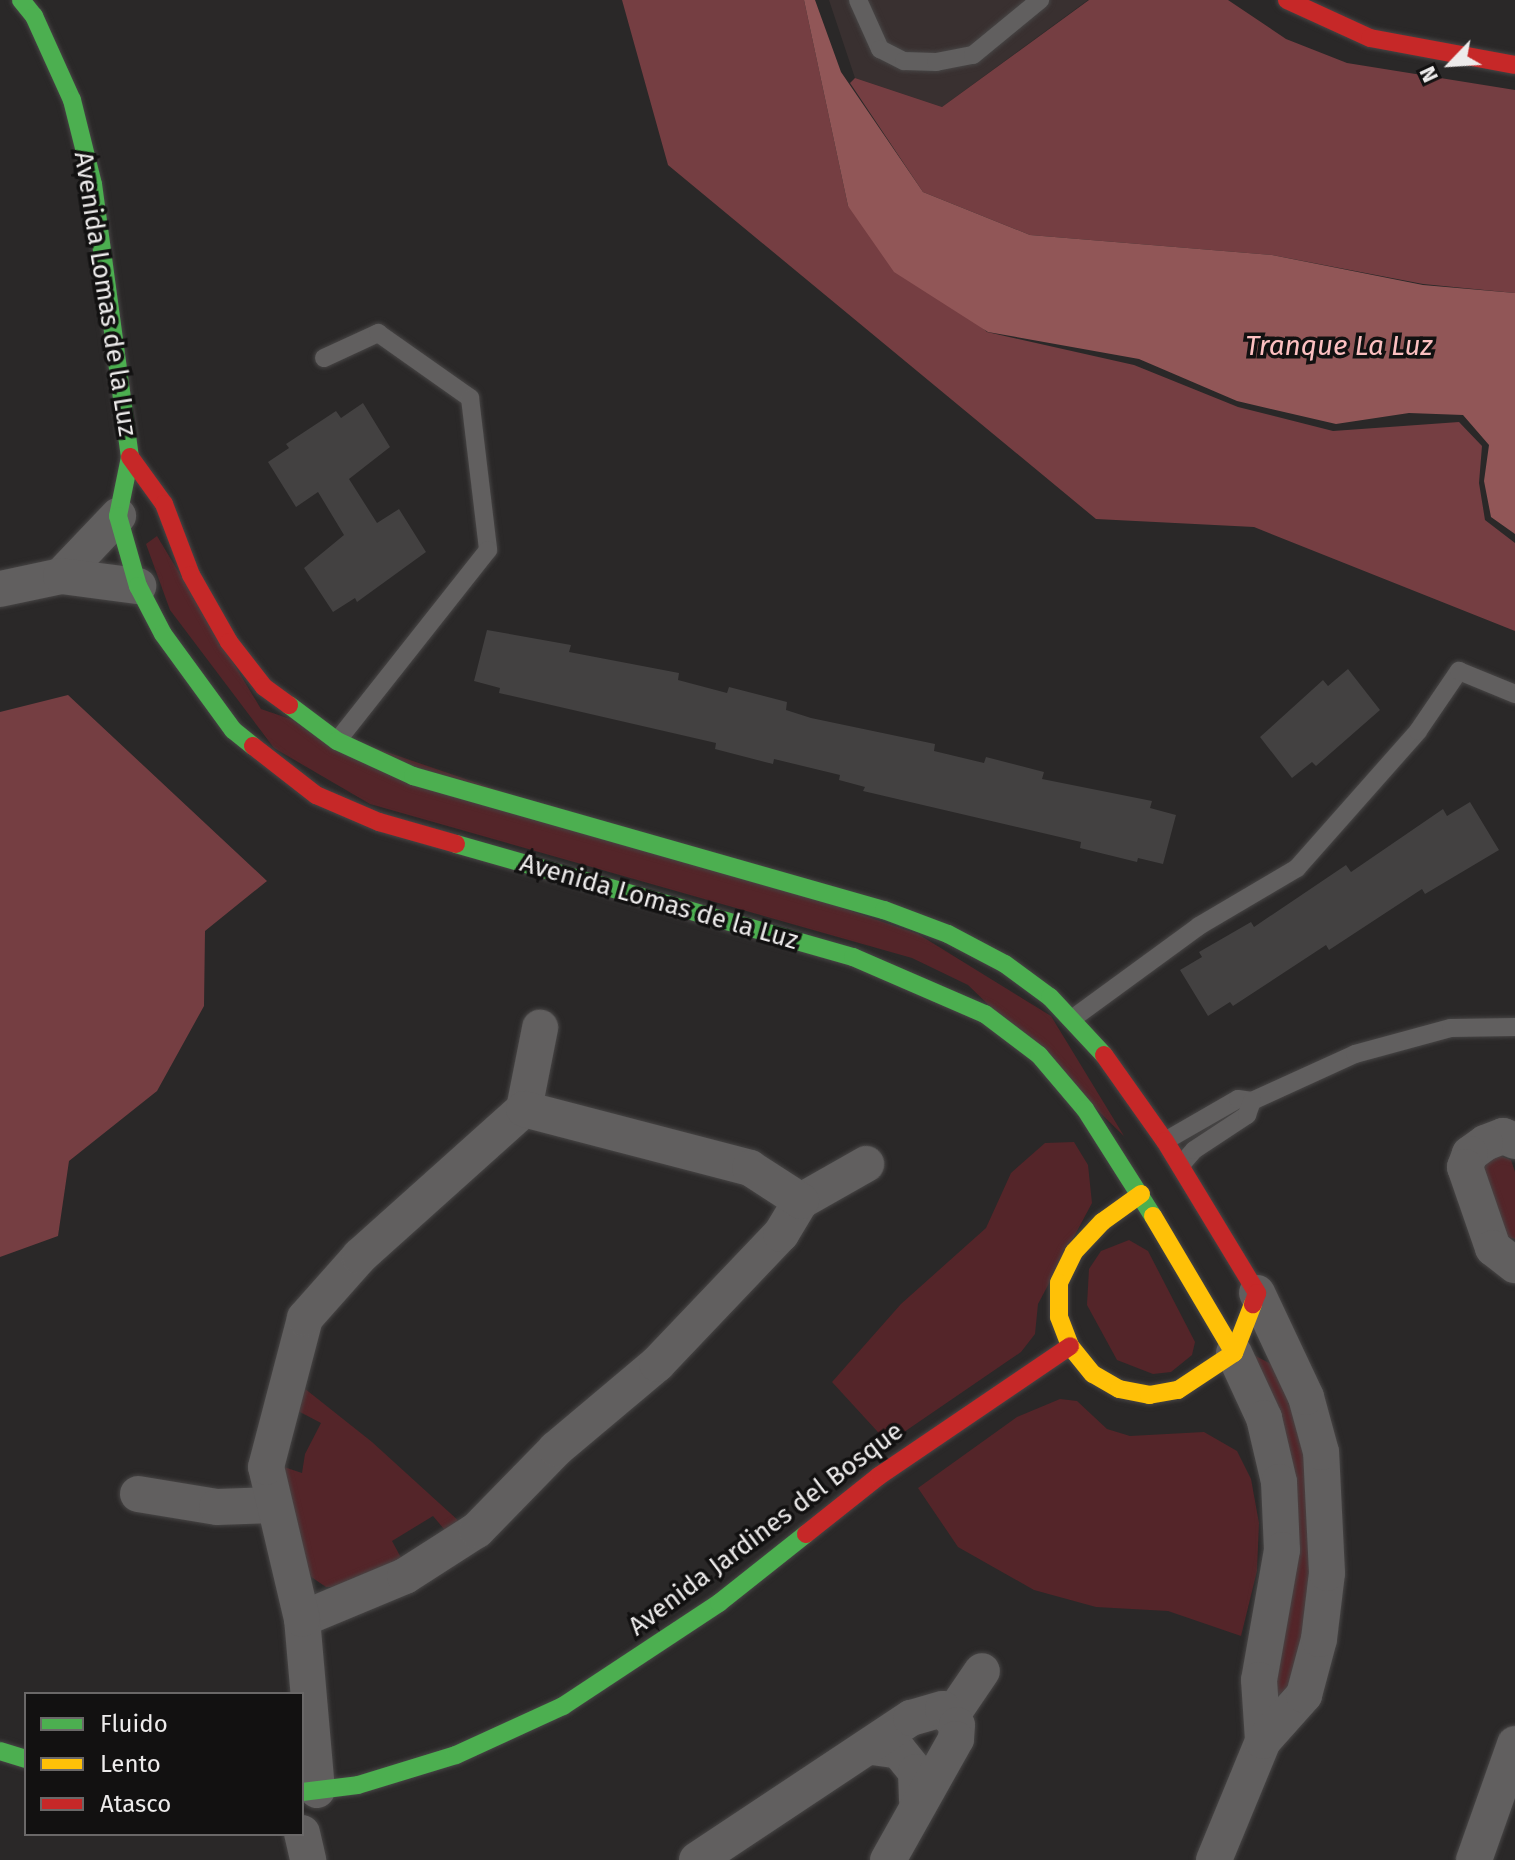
<!DOCTYPE html>
<html>
<head>
<meta charset="utf-8">
<style>
  body { margin:0 }
  #map { position:relative; width:1515px; height:1860px; overflow:hidden; background:#2a2828; font-family:"Fira Sans",sans-serif }
  div>[style] { position:absolute }
  .built>* { inset:0; background:#393030 }
  .green>* { inset:0; background:#542529 }
  .forest>* { inset:0; background:#753e42 }
  .water>* { inset:0; background:#915657 }
  .building>* { inset:0; background:#434141 }
  .roads { filter:drop-shadow(0 0 2px #474545) drop-shadow(0 0 2px #474545) }
  .lane>* { height:18px; margin:-9px; padding:0 9px; transform-origin:9px; border-radius:9px; background:#615f5f }
  .street>* { height:36px; margin:-18px; padding:0 18px; transform-origin:18px; border-radius:18px; background:#615f5f }
  .fast>* { height:18px; margin:-9px; padding:0 9px; transform-origin:9px; border-radius:9px; background:#4caf50 }
  .slow>* { height:18px; margin:-9px; padding:0 9px; transform-origin:9px; border-radius:9px; background:#ffc107 }
  .jam>* { height:18px; margin:-9px; padding:0 9px; transform-origin:9px; border-radius:9px; background:#c62828 }
  span { translate:-50% -50%; white-space:nowrap; text-align:center; line-height:1.15; -webkit-text-stroke:7px #121111; paint-order:stroke }
  .street-label { font-size:26px; color:#edebeb }
  .water-label { font-size:28px; color:#fcc0c1; font-style:italic }
  .legend { position:absolute; left:24px; top:1692px; width:280px; height:144px; box-sizing:border-box; background:#121111; border:2px solid #6a6868; margin:0; padding:10px 14px; list-style:none; font-size:24px; color:#edebeb }
  .legend li { display:flex; align-items:center; gap:16px; height:40px }
  .legend b { width:40px; border:2px solid #6a6868 }
  .north { position:absolute; left:1411px; top:24px; width:80px; height:80px; -webkit-text-stroke:6px #121111; paint-order:stroke; rotate:245deg; font-size:22px; font-weight:700; line-height:32px; text-align:center; color:#edebeb }
  .north::after { content:''; display:block; margin:auto; width:28px; height:36px; background:#edebeb; clip-path:polygon(50% 0,100% 100%,50% 72%,0 100%) }
</style>
</head>
<body>
<div id="map">
  <div class="built">
    <div style="clip-path:polygon(829px 0,1088px 0,942px 107px,855px 78px)"></div>
  </div>
  <div class="green">
    <div style="clip-path:polygon(157px 536px,261px 709px,918px 934px,1051px 1016px,1124px 1136px,968px 985px,912px 958px,370px 804px,274px 748px,170px 610px,146px 544px)"></div>
    <div style="clip-path:polygon(1074px 1142px,1088px 1165px,1092px 1203px,1038px 1304px,1035px 1334px,1021px 1352px,888px 1443px,832px 1382px,901px 1304px,986px 1228px,1011px 1173px,1045px 1143px)"></div>
    <div style="clip-path:polygon(1498px 1155px,1511px 1160px,1515px 1172px,1515px 1239px,1502px 1235px,1481px 1175px,1485px 1161px)"></div>
    <div style="clip-path:polygon(1129px 1240px,1148px 1251px,1195px 1342px,1192px 1355px,1171px 1372px,1153px 1374px,1117px 1360px,1087px 1305px,1089px 1269px,1101px 1251px)"></div>
    <div style="clip-path:polygon(1248px 1352px,1279px 1368px,1291px 1392px,1313px 1495px,1307px 1619px,1289px 1689px,1274px 1701px,1286px 1618px)"></div>
    <div style="clip-path:polygon(304px 1388px,372px 1442px,461px 1523px,449px 1535px,433px 1516px,392px 1541px,405px 1565px,340px 1587px,326px 1587px,304px 1572px,281px 1466px,302px 1473px,305px 1454px,321px 1423px,298px 1411px)"></div>
    <div style="clip-path:polygon(1060px 1399px,1077px 1401px,1107px 1429px,1130px 1436px,1204px 1432px,1237px 1451px,1251px 1479px,1259px 1523px,1257px 1571px,1241px 1636px,1168px 1611px,1096px 1607px,1034px 1590px,958px 1547px,918px 1488px,1017px 1417px)"></div>
  </div>
  <div class="forest">
    <div style="clip-path:polygon(622px 0,804px 0,848px 206px,987px 332px,1134px 365px,1238px 407px,1333px 431px,1459px 422px,1482px 446px,1479px 483px,1485px 520px,1515px 543px,1515px 631px,1254px 527px,1096px 519px,668px 165px)"></div>
    <div style="clip-path:polygon(1089px 0,1228px 0,1286px 39px,1347px 63px,1515px 90px,1515px 293px,1423px 284px,1272px 255px,1030px 235px,923px 192px,850px 83px,855px 78px,942px 107px)"></div>
    <div style="clip-path:polygon(68px 695px,267px 881px,205px 931px,204px 1006px,157px 1091px,69px 1161px,58px 1236px,0 1257px,0 712px)"></div>
  </div>
  <div class="water">
    <div style="clip-path:polygon(804px 0,815px 0,841px 72px,923px 192px,1030px 235px,1272px 255px,1423px 285px,1515px 293px,1515px 534px,1491px 517px,1484px 481px,1489px 445px,1463px 415px,1409px 413px,1336px 424px,1237px 401px,1139px 359px,988px 332px,894px 272px,848px 206px)"></div>
  </div>
  <div class="building">
    <div style="clip-path:polygon(363px 403px,390px 447px,349px 479px,377px 523px,399px 509px,426px 552px,357px 602px,355px 598px,333px 612px,304px 568px,344px 535px,318px 492px,296px 507px,268px 462px,289px 448px,286px 444px,336px 411px,341px 418px)"></div>
    <div style="clip-path:polygon(487px 630px,571px 645px,569px 652px,679px 673px,678px 680px,727px 693px,729px 687px,787px 702px,786px 710px,811px 718px,935px 744px,934px 751px,984px 763px,986px 757px,1044px 772px,1042px 779px,1152px 801px,1150px 808px,1176px 815px,1163px 864px,1138px 858px,1137px 862px,1080px 848px,1081px 842px,863px 791px,865px 787px,839px 780px,840px 775px,774px 759px,773px 764px,715px 749px,716px 743px,499px 693px,500px 688px,474px 681px)"></div>
    <div style="clip-path:polygon(1348px 669px,1380px 710px,1316px 766px,1312px 762px,1292px 778px,1260px 737px,1323px 680px,1328px 686px)"></div>
    <div style="clip-path:polygon(1470px 802px,1499px 850px,1425px 894px,1422px 889px,1329px 950px,1326px 945px,1233px 1006px,1230px 1002px,1208px 1016px,1180px 970px,1202px 957px,1199px 952px,1251px 922px,1254px 927px,1346px 865px,1351px 872px,1443px 809px,1447px 816px)"></div>
  </div>
  <div class="roads">
    <div class="lane">
      <div style="left:858px;top:0;width:54px;rotate:65.8deg"></div>
      <div style="left:880px;top:49px;width:27px;rotate:27deg"></div>
      <div style="left:904px;top:61px;width:32px;rotate:2deg"></div>
      <div style="left:936px;top:62px;width:38px;rotate:-11deg"></div>
      <div style="left:973px;top:55px;width:87px;rotate:-39.4deg"></div>
      <div style="left:324px;top:358px;width:60px;rotate:-24.8deg"></div>
      <div style="left:378px;top:333px;width:113px;rotate:35.2deg"></div>
      <div style="left:470px;top:398px;width:153px;rotate:83.2deg"></div>
      <div style="left:488px;top:550px;width:243px;rotate:128.3deg"></div>
      <div style="left:1072px;top:1019px;width:157px;rotate:-36.2deg"></div>
      <div style="left:1199px;top:926px;width:114px;rotate:-30.6deg"></div>
      <div style="left:1297px;top:868px;width:183px;rotate:-48.5deg"></div>
      <div style="left:1418px;top:731px;width:73px;rotate:-55.7deg"></div>
      <div style="left:1459px;top:671px;width:61px;rotate:22.3deg"></div>
      <div style="left:1165px;top:1141px;width:84px;rotate:-29.9deg"></div>
      <div style="left:1238px;top:1099px;width:14px;rotate:8deg"></div>
      <div style="left:1252px;top:1101px;width:113px;rotate:-24.5deg"></div>
      <div style="left:1355px;top:1054px;width:99px;rotate:-15.2deg"></div>
      <div style="left:1451px;top:1028px;width:64px;rotate:-0.9deg"></div>
      <div style="left:1181px;top:1165px;width:20px;rotate:-49deg"></div>
      <div style="left:1194px;top:1150px;width:64px;rotate:-33.4deg"></div>
      <div style="left:1247px;top:1115px;width:15px;rotate:-70deg"></div>
    </div>
    <div class="street">
      <div style="left:61px;top:576px;width:83px;rotate:-46.5deg"></div>
      <div style="left:0;top:589px;width:62px;rotate:-12deg"></div>
      <div style="left:61px;top:576px;width:78px;rotate:7.4deg"></div>
      <div style="left:524px;top:1109px;width:83px;rotate:-78.8deg"></div>
      <div style="left:1515px;top:1141px;width:13px;rotate:-157deg"></div>
      <div style="left:1503px;top:1136px;width:19px;rotate:159deg"></div>
      <div style="left:1485px;top:1143px;width:19px;rotate:144deg"></div>
      <div style="left:1470px;top:1154px;width:14px;rotate:111deg"></div>
      <div style="left:1465px;top:1167px;width:86px;rotate:70.9deg"></div>
      <div style="left:1493px;top:1248px;width:28px;rotate:38deg"></div>
      <div style="left:1234px;top:1353px;width:72px;rotate:65.2deg"></div>
      <div style="left:1264px;top:1418px;width:66px;rotate:76.8deg"></div>
      <div style="left:1279px;top:1482px;width:68px;rotate:87.5deg"></div>
      <div style="left:1282px;top:1550px;width:132px;rotate:100deg"></div>
      <div style="left:1259px;top:1680px;width:61px;rotate:86.2deg"></div>
      <div style="left:138px;top:1494px;width:80px;rotate:9.3deg"></div>
      <div style="left:217px;top:1507px;width:56px;rotate:-2deg"></div>
      <div style="left:302px;top:1619px;width:112px;rotate:-22.7deg"></div>
      <div style="left:405px;top:1576px;width:85px;rotate:-32.6deg"></div>
      <div style="left:477px;top:1530px;width:113px;rotate:-45.7deg"></div>
      <div style="left:556px;top:1449px;width:132px;rotate:-40.1deg"></div>
      <div style="left:657px;top:1364px;width:180px;rotate:-46.4deg"></div>
      <div style="left:781px;top:1234px;width:39px;rotate:-59deg"></div>
      <div style="left:801px;top:1201px;width:75px;rotate:-29.6deg"></div>
      <div style="left:952px;top:1715px;width:53px;rotate:-55.7deg"></div>
      <div style="left:872px;top:1747px;width:27px;rotate:8deg"></div>
      <div style="left:899px;top:1751px;width:27px;rotate:51deg"></div>
      <div style="left:916px;top:1772px;width:28px;rotate:88deg"></div>
      <div style="left:317px;top:1790px;width:172px;rotate:-95deg"></div>
      <div style="left:302px;top:1619px;width:156px;rotate:-103.3deg"></div>
      <div style="left:266px;top:1467px;width:154px;rotate:-75.3deg"></div>
      <div style="left:305px;top:1318px;width:83px;rotate:-48.4deg"></div>
      <div style="left:360px;top:1256px;width:220px;rotate:-41.9deg"></div>
      <div style="left:524px;top:1109px;width:234px;rotate:14.6deg"></div>
      <div style="left:750px;top:1168px;width:61px;rotate:32.9deg"></div>
      <div style="left:302px;top:1833px;width:28px;rotate:77deg"></div>
      <div style="left:697px;top:1860px;width:257px;rotate:-33.6deg"></div>
      <div style="left:911px;top:1718px;width:33px;rotate:-16deg"></div>
      <div style="left:943px;top:1709px;width:21px;rotate:49deg"></div>
      <div style="left:957px;top:1725px;width:14px;rotate:94deg"></div>
      <div style="left:956px;top:1739px;width:139px;rotate:119.3deg"></div>
      <div style="left:1214px;top:1860px;width:129px;rotate:-67.6deg"></div>
      <div style="left:1263px;top:1741px;width:62px;rotate:-48.3deg"></div>
      <div style="left:1304px;top:1695px;width:58px;rotate:-75deg"></div>
      <div style="left:1319px;top:1639px;width:66px;rotate:-83.1deg"></div>
      <div style="left:1327px;top:1573px;width:121px;rotate:-92.8deg"></div>
      <div style="left:1321px;top:1452px;width:57px;rotate:-105.3deg"></div>
      <div style="left:1306px;top:1397px;width:115px;rotate:-115.2deg"></div>
      <div style="left:1474px;top:1860px;width:123px;rotate:-70.5deg"></div>
    </div>
    <div class="fast">
      <div style="left:21px;top:0;width:21px;rotate:51deg"></div>
      <div style="left:34px;top:16px;width:92px;rotate:65.7deg"></div>
      <div style="left:72px;top:100px;width:87px;rotate:76deg"></div>
      <div style="left:93px;top:184px;width:275px;rotate:82.3deg"></div>
      <div style="left:130px;top:457px;width:60px;rotate:101.5deg"></div>
      <div style="left:118px;top:516px;width:73px;rotate:74.1deg"></div>
      <div style="left:138px;top:586px;width:54px;rotate:62.5deg"></div>
      <div style="left:163px;top:634px;width:119px;rotate:53.9deg"></div>
      <div style="left:233px;top:730px;width:26px;rotate:39deg"></div>
      <div style="left:289px;top:705px;width:60px;rotate:36.9deg"></div>
      <div style="left:337px;top:741px;width:84px;rotate:24.7deg"></div>
      <div style="left:413px;top:776px;width:490px;rotate:15.9deg"></div>
      <div style="left:884px;top:910px;width:68px;rotate:20.6deg"></div>
      <div style="left:948px;top:934px;width:64px;rotate:27.8deg"></div>
      <div style="left:1005px;top:964px;width:56px;rotate:36.3deg"></div>
      <div style="left:1050px;top:997px;width:79px;rotate:47deg"></div>
      <div style="left:456px;top:844px;width:413px;rotate:15.9deg"></div>
      <div style="left:853px;top:957px;width:144px;rotate:23.4deg"></div>
      <div style="left:985px;top:1014px;width:68px;rotate:37.2deg"></div>
      <div style="left:1039px;top:1055px;width:71px;rotate:49.6deg"></div>
      <div style="left:1085px;top:1109px;width:127px;rotate:57.6deg"></div>
      <div style="left:0;top:1751px;width:27px;rotate:17deg"></div>
      <div style="left:302px;top:1792px;width:56px;rotate:-7.1deg"></div>
      <div style="left:358px;top:1785px;width:102px;rotate:-17deg"></div>
      <div style="left:456px;top:1755px;width:118px;rotate:-24.6deg"></div>
      <div style="left:563px;top:1706px;width:187px;rotate:-33.4deg"></div>
      <div style="left:719px;top:1603px;width:111px;rotate:-38.4deg"></div>
    </div>
    <div class="slow">
      <div style="left:1141px;top:1194px;width:48px;rotate:144.3deg"></div>
      <div style="left:1102px;top:1222px;width:41px;rotate:133deg"></div>
      <div style="left:1074px;top:1252px;width:34px;rotate:116deg"></div>
      <div style="left:1059px;top:1283px;width:34px;rotate:90deg"></div>
      <div style="left:1059px;top:1317px;width:31px;rotate:69deg"></div>
      <div style="left:1070px;top:1346px;width:36px;rotate:51deg"></div>
      <div style="left:1093px;top:1374px;width:30px;rotate:30deg"></div>
      <div style="left:1119px;top:1389px;width:31px;rotate:11deg"></div>
      <div style="left:1149px;top:1395px;width:29px;rotate:-10deg"></div>
      <div style="left:1178px;top:1390px;width:67px;rotate:-33.5deg"></div>
      <div style="left:1234px;top:1353px;width:53px;rotate:-68.8deg"></div>
      <div style="left:1153px;top:1216px;width:159px;rotate:59.4deg"></div>
    </div>
    <div class="jam">
      <div style="left:1287px;top:0;width:91px;rotate:24.6deg"></div>
      <div style="left:1370px;top:38px;width:147px;rotate:10.5deg"></div>
      <div style="left:130px;top:457px;width:58px;rotate:54.1deg"></div>
      <div style="left:164px;top:504px;width:76px;rotate:69.2deg"></div>
      <div style="left:191px;top:575px;width:77px;rotate:60.4deg"></div>
      <div style="left:229px;top:642px;width:57px;rotate:52.1deg"></div>
      <div style="left:264px;top:687px;width:31px;rotate:36deg"></div>
      <div style="left:253px;top:746px;width:80px;rotate:37.9deg"></div>
      <div style="left:316px;top:795px;width:69px;rotate:23.2deg"></div>
      <div style="left:379px;top:822px;width:80px;rotate:15.9deg"></div>
      <div style="left:1104px;top:1055px;width:105px;rotate:54.7deg"></div>
      <div style="left:1165px;top:1141px;width:178px;rotate:58.8deg"></div>
      <div style="left:1257px;top:1293px;width:12px;rotate:110deg"></div>
      <div style="left:806px;top:1534px;width:93px;rotate:-38.5deg"></div>
      <div style="left:879px;top:1476px;width:231px;rotate:-34.2deg"></div>
    </div>
  </div>
  <div class="street-label">
    <span style="left:105px;top:294px;rotate:81deg">Avenida Lomas de la Luz</span>
    <span style="left:659px;top:902px;rotate:16deg">Avenida Lomas de la Luz</span>
    <span style="left:766px;top:1529px;rotate:-37deg">Avenida Jardines del Bosque</span>
  </div>
  <div class="water-label">
    <span style="left:1339px;top:346px">Tranque La Luz</span>
  </div>
  <ul class="legend">
  <li><b style="height:10px;background:#4caf50"></b>Fluido</li>
  <li><b style="height:10px;background:#ffc107"></b>Lento</li>
  <li><b style="height:10px;background:#c62828"></b>Atasco</li>
  </ul>
  <div class="north">N</div>
</div>
</body>
</html>
